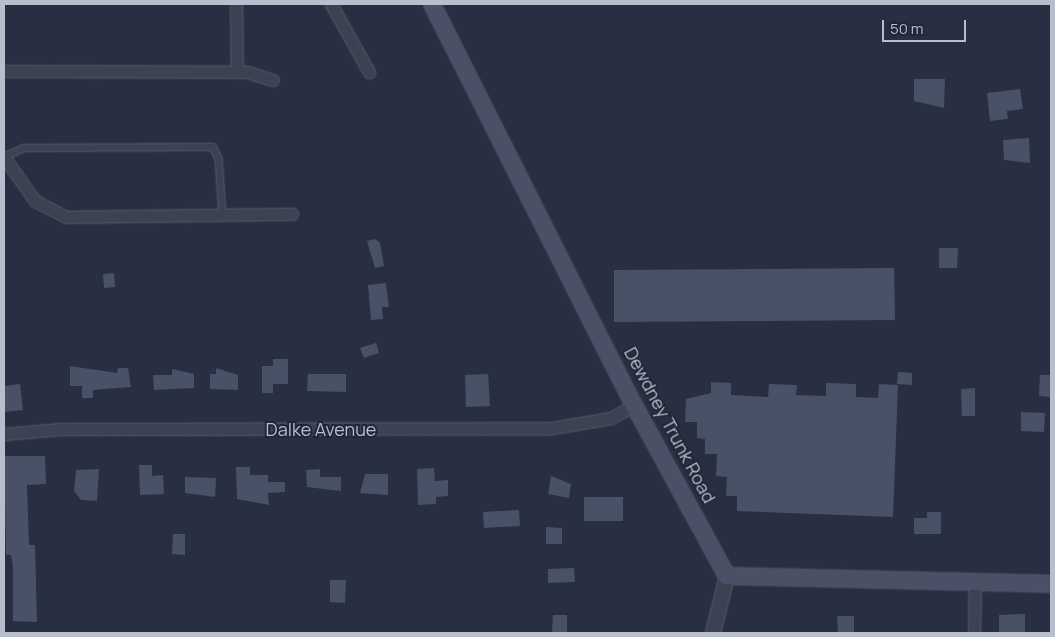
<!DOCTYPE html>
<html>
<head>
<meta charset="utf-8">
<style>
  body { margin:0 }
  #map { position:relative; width:1055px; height:637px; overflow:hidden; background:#282f42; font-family:Manrope,sans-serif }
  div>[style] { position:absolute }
  .building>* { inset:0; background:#495166 }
  .roads { filter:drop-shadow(0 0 1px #575d6c) drop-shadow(0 0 1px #575d6c) }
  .service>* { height:5.5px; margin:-2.75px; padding:0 2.75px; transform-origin:2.75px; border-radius:2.75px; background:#3c4252 }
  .minor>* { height:11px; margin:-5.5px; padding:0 5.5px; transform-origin:5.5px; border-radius:5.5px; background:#3c4252 }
  .tertiary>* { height:14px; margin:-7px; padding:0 7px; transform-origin:7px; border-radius:7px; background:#3c4252 }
  .secondary>* { height:16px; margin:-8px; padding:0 8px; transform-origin:8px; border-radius:8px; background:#4a5065 }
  span { translate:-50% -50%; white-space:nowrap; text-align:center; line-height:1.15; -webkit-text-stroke:4px #202737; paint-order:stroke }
  .street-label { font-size:18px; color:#b9becc }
  .frame { position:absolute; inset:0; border:5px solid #b9becc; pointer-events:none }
  .scale { position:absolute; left:882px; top:20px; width:84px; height:22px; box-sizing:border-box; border:2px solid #b9becc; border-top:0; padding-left:6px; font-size:15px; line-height:18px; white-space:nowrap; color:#b9becc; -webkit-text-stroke:4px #202737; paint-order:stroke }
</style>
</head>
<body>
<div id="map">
  <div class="building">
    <div style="clip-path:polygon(914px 79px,945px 79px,944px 108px,914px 101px)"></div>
    <div style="clip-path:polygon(1020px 89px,1023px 109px,1007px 111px,1008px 119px,990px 121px,987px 93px)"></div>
    <div style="clip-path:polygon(1029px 138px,1030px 163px,1004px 160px,1003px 140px)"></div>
    <div style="clip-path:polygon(375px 239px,380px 243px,384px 266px,375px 268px,367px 241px)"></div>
    <div style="clip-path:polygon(939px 248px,958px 248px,957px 268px,939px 268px)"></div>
    <div style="clip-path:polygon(894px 268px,895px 320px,614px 322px,614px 270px)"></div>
    <div style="clip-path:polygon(114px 273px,115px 287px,104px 288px,103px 274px)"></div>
    <div style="clip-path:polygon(386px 283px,389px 307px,382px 307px,383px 319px,371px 320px,368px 285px)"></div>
    <div style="clip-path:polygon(376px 343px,379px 353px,364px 358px,360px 348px)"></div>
    <div style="clip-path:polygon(273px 359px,288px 359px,288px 384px,273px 384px,273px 393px,262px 393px,262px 366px,273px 366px)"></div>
    <div style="clip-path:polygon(70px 366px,117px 373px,118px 368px,128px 368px,131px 387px,93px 390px,93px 398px,82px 398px,82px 386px,70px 386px)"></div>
    <div style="clip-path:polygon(216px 368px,238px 375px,238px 390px,210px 389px,210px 374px,216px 374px)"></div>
    <div style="clip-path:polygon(172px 369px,194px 374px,194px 388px,154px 390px,153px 375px,172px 375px)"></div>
    <div style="clip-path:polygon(898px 372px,912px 373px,912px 385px,897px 384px)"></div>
    <div style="clip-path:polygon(308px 374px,346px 374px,346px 392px,307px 391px)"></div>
    <div style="clip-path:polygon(488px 374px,490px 406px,466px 407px,465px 375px)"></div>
    <div style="clip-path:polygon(1040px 375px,1051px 375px,1051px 397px,1039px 396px)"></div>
    <div style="clip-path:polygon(711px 382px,731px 383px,731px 395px,768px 397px,769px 384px,797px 385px,796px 395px,826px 396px,826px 383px,856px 384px,856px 397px,878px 398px,879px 384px,898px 385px,893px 517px,737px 511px,737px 496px,726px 496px,727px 477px,716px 476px,717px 454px,705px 454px,705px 439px,697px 438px,697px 422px,685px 422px,686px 399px,711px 393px)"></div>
    <div style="clip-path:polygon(20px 384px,23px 410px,4px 412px,4px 386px)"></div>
    <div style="clip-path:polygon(975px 388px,975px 416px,962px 416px,961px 389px)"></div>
    <div style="clip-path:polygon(1021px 412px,1045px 413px,1044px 432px,1021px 431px)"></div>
    <div style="clip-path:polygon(4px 456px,45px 456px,46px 484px,27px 485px,29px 545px,35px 545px,37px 622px,13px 621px,13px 567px,11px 555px,6px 555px)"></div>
    <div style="clip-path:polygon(139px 465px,152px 465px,152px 476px,163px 475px,164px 494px,140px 495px)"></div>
    <div style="clip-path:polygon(236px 467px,250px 467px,250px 475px,268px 475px,268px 482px,285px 482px,285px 492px,268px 493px,269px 505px,237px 499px)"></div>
    <div style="clip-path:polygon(434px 468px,435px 481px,448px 480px,448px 496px,436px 497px,436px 504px,418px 505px,417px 469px)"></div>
    <div style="clip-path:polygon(99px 469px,97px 501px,81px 500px,74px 491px,76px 470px)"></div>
    <div style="clip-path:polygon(320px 469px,320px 477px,341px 477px,341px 491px,307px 487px,306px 470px)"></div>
    <div style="clip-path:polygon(365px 474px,388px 474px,388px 495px,360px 493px)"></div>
    <div style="clip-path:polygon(551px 476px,571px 484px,569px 498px,548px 494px)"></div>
    <div style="clip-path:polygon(185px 477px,216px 478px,215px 497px,185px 493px)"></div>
    <div style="clip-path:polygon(584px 497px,623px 497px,623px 521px,584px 521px)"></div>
    <div style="clip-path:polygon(519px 510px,520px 526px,484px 528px,483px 512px)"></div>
    <div style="clip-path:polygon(927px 512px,941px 512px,941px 534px,914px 534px,914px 518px,927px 518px)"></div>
    <div style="clip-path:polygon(546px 527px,562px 528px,562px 544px,546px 544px)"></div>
    <div style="clip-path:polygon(173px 534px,185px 534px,185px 555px,172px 554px)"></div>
    <div style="clip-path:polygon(574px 568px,575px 582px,548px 583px,548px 569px)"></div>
    <div style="clip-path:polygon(330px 580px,346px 580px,345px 603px,330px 602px)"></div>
    <div style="clip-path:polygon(1025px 614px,1025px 633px,999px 633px,999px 615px)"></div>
    <div style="clip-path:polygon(553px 615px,567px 615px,567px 633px,552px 633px)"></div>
    <div style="clip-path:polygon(837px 616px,854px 616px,854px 633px,838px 633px)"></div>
  </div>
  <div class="roads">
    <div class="service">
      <div style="left:4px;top:157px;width:22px;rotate:-24deg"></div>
      <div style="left:24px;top:148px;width:189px;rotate:-0.3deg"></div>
      <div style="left:213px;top:147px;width:13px;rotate:63deg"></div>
      <div style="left:219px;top:159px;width:56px;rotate:85.9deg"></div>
    </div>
    <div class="minor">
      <div style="left:236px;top:4px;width:68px;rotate:89.2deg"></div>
      <div style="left:331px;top:4px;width:78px;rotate:60.8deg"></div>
      <div style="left:4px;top:71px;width:243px;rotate:0.2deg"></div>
      <div style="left:247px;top:72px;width:27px;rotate:17deg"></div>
      <div style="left:4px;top:157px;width:54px;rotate:54.8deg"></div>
      <div style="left:35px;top:201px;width:35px;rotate:27deg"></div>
      <div style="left:66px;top:217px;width:226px;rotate:-0.8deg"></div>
      <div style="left:4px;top:434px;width:56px;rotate:-5.1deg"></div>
      <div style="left:60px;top:429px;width:492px;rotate:-0.1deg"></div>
      <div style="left:552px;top:428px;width:60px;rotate:-9.6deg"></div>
      <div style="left:611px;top:418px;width:26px;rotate:-29deg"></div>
      <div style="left:974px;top:633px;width:52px;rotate:-88.9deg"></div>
    </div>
    <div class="tertiary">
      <div style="left:713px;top:633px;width:59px;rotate:-76.2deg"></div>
    </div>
    <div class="secondary">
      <div style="left:432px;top:4px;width:449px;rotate:63.3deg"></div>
      <div style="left:634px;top:405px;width:195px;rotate:61.5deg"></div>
      <div style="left:727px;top:576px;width:324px;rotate:1.4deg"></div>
    </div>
  </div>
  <div class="street-label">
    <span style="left:670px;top:425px;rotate:62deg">Dewdney Trunk Road</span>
    <span style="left:321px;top:429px">Dalke Avenue</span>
  </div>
  <div class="frame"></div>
  <div class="scale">50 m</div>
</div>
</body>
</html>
